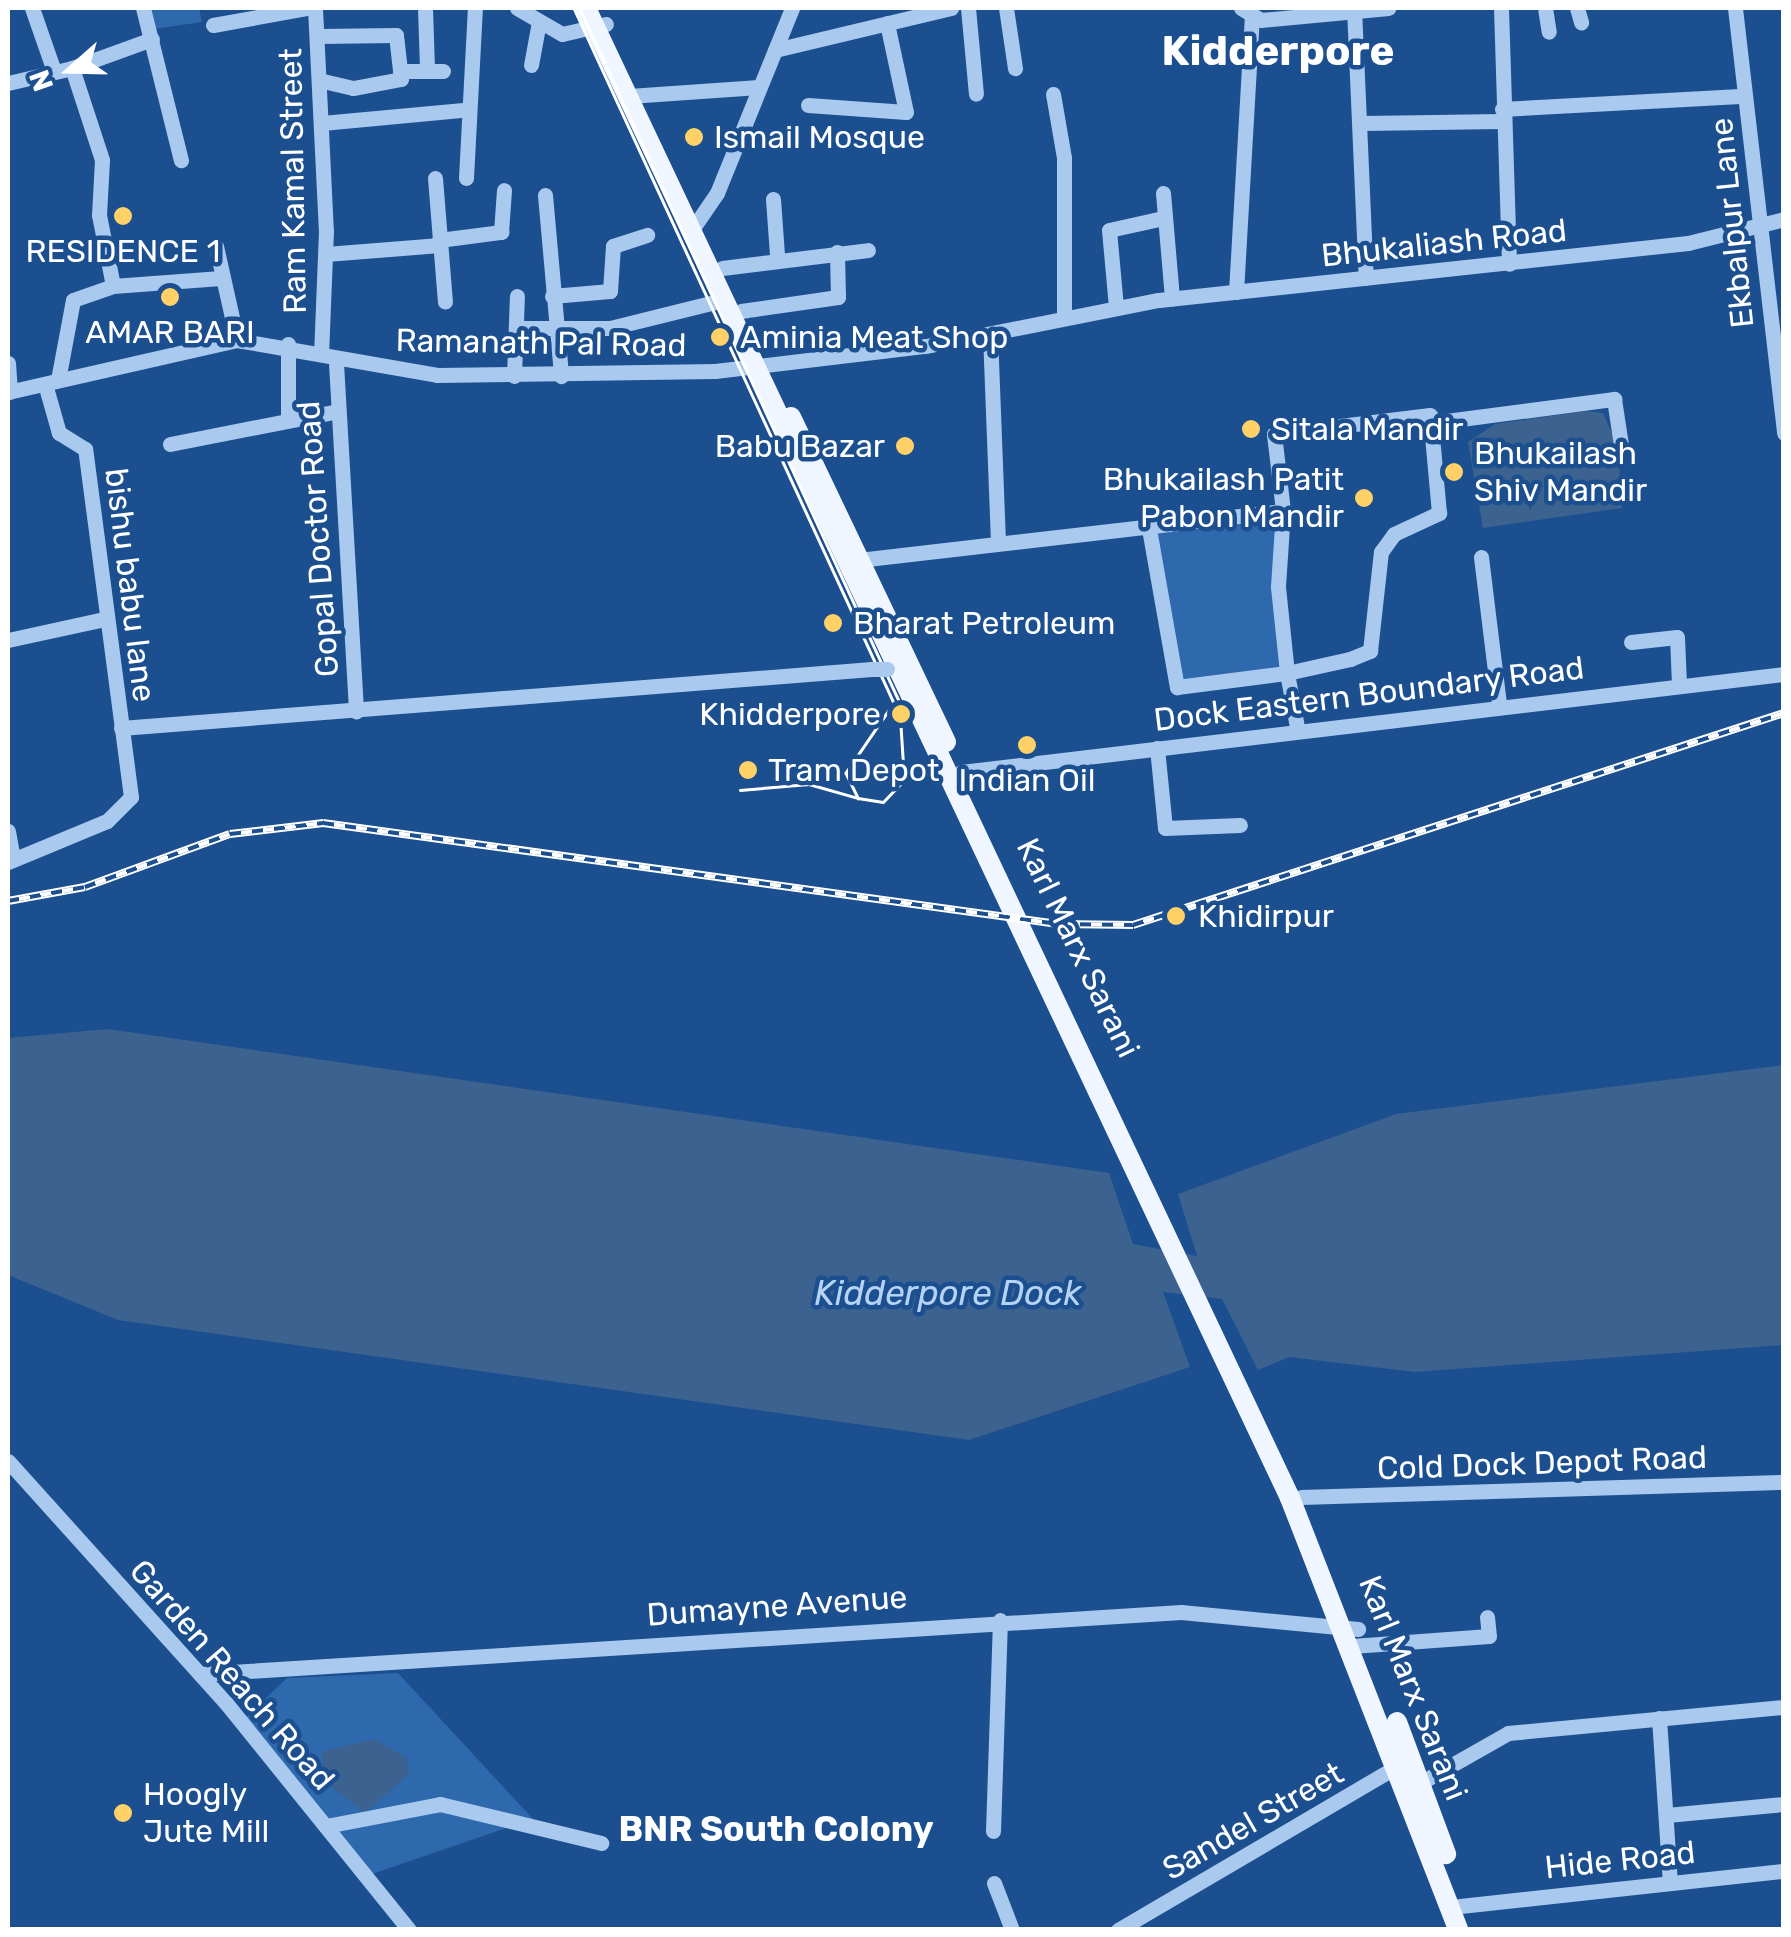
<!DOCTYPE html>
<html>
<head>
<meta charset="utf-8">
<style>
  body { margin:0 }
  #map { position:relative; width:1791px; height:1937px; overflow:hidden; background:#1b4f8f; font-family:Rubik,sans-serif }
  div>[style] { position:absolute }
  .green>* { inset:0; background:#2e69ad }
  .water>* { inset:0; background:#3c6290 }
  .minor>* { height:15px; margin:-7.5px; padding:0 7.5px; transform-origin:7.5px; border-radius:7.5px; background:#a9c9ee }
  .major>* { height:20px; margin:-10px; padding:0 10px; transform-origin:10px; border-radius:10px; background:#f0f6ff }
  .tram>* { height:2.5px; margin:-1.25px; padding:0 1.25px; transform-origin:1.25px; border-radius:1.25px; background:#fff }
  .rail>* { height:8px; margin-top:-4px; transform-origin:0; background:repeating-linear-gradient(90deg,#1b4f8f 0 11px,#fff 0 22px); box-sizing:border-box; border-block:2px solid #fff }
  .minor-bridge>* { height:15px; margin:-7.5px; padding:0 7.5px; transform-origin:7.5px; border-radius:7.5px; background:#a9c9ee }
  .dots>* { width:28px; height:28px; translate:-50% -50%; box-sizing:border-box; border:5px solid #1b4f8f; border-radius:50% }
  span { translate:-50% -50%; white-space:nowrap; text-align:center; line-height:1.15; -webkit-text-stroke:9px #1b4f8f; paint-order:stroke }
  .poi-label { font-size:32px; color:#fff }
  .left { translate:0 -50%; text-align:left }
  .right { translate:-100% -50%; text-align:right }
  .street-label { font-size:32px; color:#fff }
  .water-label { font-size:35px; color:#b5d3f5; font-style:italic }
  .neighbourhood-label { font-size:35px; color:#fff; font-weight:700 }
  .district-label { font-size:42px; color:#fff; font-weight:700 }
  .frame { position:absolute; inset:0; border:10px solid #fff; pointer-events:none }
  .north { position:absolute; left:20px; top:20px; width:100px; height:100px; -webkit-text-stroke:8px #1b4f8f; paint-order:stroke; rotate:250deg; font-size:28px; font-weight:700; line-height:40px; text-align:center; color:#fff }
  .north::after { content:''; display:block; margin:auto; width:35px; height:45px; background:#fff; clip-path:polygon(50% 0,100% 100%,50% 72%,0 100%) }
</style>
</head>
<body>
<div id="map">
  <div class="green">
    <div style="clip-path:polygon(146px 8px,199px 8px,202px 22px,154px 29px)"></div>
    <div style="clip-path:polygon(1277px 516px,1283px 670px,1180px 684px,1153px 526px)"></div>
    <div style="clip-path:polygon(398px 1673px,533px 1819px,372px 1874px,245px 1718px,287px 1678px)"></div>
  </div>
  <div class="water">
    <div style="clip-path:polygon(1586px 411px,1603px 413px,1618px 446px,1622px 508px,1483px 528px,1468px 442px,1495px 424px)"></div>
    <div style="clip-path:polygon(108px 1029px,1109px 1173px,1133px 1244px,1197px 1256px,1178px 1194px,1396px 1114px,1783px 1065px,1783px 1345px,1415px 1372px,1289px 1357px,1258px 1370px,1222px 1299px,1163px 1292px,1190px 1367px,969px 1440px,118px 1320px,8px 1275px,8px 1038px)"></div>
    <div style="clip-path:polygon(374px 1739px,407px 1758px,409px 1774px,365px 1813px,325px 1782px,321px 1752px)"></div>
  </div>
  <div class="minor">
    <div style="left:32px;top:8px;width:67px;rotate:70.8deg"></div>
    <div style="left:143px;top:8px;width:157px;rotate:76deg"></div>
    <div style="left:315px;top:8px;width:223px;rotate:87.2deg"></div>
    <div style="left:326px;top:231px;width:122px;rotate:92.3deg"></div>
    <div style="left:425px;top:8px;width:60px;rotate:88.1deg"></div>
    <div style="left:517px;top:8px;width:52px;rotate:30deg"></div>
    <div style="left:562px;top:34px;width:45px;rotate:-12.8deg"></div>
    <div style="left:968px;top:8px;width:86px;rotate:84.7deg"></div>
    <div style="left:1006px;top:8px;width:61px;rotate:81.5deg"></div>
    <div style="left:1241px;top:8px;width:23px;rotate:31deg"></div>
    <div style="left:1261px;top:20px;width:128px;rotate:-5.4deg"></div>
    <div style="left:1354px;top:8px;width:270px;rotate:87.5deg"></div>
    <div style="left:1501px;top:8px;width:256px;rotate:88.2deg"></div>
    <div style="left:1545px;top:8px;width:24px;rotate:81deg"></div>
    <div style="left:1577px;top:8px;width:15px;rotate:74deg"></div>
    <div style="left:1735px;top:8px;width:428px;rotate:83.4deg"></div>
    <div style="left:213px;top:25px;width:96px;rotate:-10.3deg"></div>
    <div style="left:319px;top:36px;width:77px;rotate:-0.7deg"></div>
    <div style="left:396px;top:35px;width:44px;rotate:83.5deg"></div>
    <div style="left:401px;top:79px;width:49px;rotate:169.4deg"></div>
    <div style="left:353px;top:88px;width:32px;rotate:-167deg"></div>
    <div style="left:775px;top:50px;width:181px;rotate:-13.4deg"></div>
    <div style="left:531px;top:65px;width:44px;rotate:-79.5deg"></div>
    <div style="left:72px;top:68px;width:85px;rotate:-19.9deg"></div>
    <div style="left:400px;top:71px;width:43px"></div>
    <div style="left:8px;top:83px;width:66px;rotate:-13.2deg"></div>
    <div style="left:72px;top:68px;width:97px;rotate:71.9deg"></div>
    <div style="left:102px;top:160px;width:55px;rotate:93.1deg"></div>
    <div style="left:99px;top:215px;width:72px;rotate:78.8deg"></div>
    <div style="left:1053px;top:94px;width:65px;rotate:80.2deg"></div>
    <div style="left:1064px;top:158px;width:155px;rotate:90deg"></div>
    <div style="left:629px;top:96px;width:130px;rotate:-4deg"></div>
    <div style="left:808px;top:105px;width:98px;rotate:4.1deg"></div>
    <div style="left:906px;top:112px;width:91px;rotate:-102.1deg"></div>
    <div style="left:1502px;top:109px;width:243px;rotate:-3.1deg"></div>
    <div style="left:322px;top:123px;width:142px;rotate:-5.3deg"></div>
    <div style="left:1363px;top:123px;width:139px;rotate:-0.8deg"></div>
    <div style="left:435px;top:178px;width:124px;rotate:85.4deg"></div>
    <div style="left:466px;top:178px;width:170px;rotate:-87deg"></div>
    <div style="left:1163px;top:193px;width:106px;rotate:85.1deg"></div>
    <div style="left:545px;top:195px;width:182px;rotate:84.9deg"></div>
    <div style="left:773px;top:199px;width:56px;rotate:85.9deg"></div>
    <div style="left:691px;top:231px;width:46px;rotate:-55.6deg"></div>
    <div style="left:717px;top:193px;width:200px;rotate:-67.9deg"></div>
    <div style="left:439px;top:240px;width:63px;rotate:-7.4deg"></div>
    <div style="left:501px;top:232px;width:42px;rotate:-85.9deg"></div>
    <div style="left:216px;top:246px;width:96px;rotate:77.4deg"></div>
    <div style="left:326px;top:254px;width:114px;rotate:-4.5deg"></div>
    <div style="left:722px;top:268px;width:147px;rotate:-7deg"></div>
    <div style="left:1236px;top:292px;width:274px;rotate:-86.7deg"></div>
    <div style="left:552px;top:296px;width:58px;rotate:-4.9deg"></div>
    <div style="left:610px;top:291px;width:45px;rotate:-86.2deg"></div>
    <div style="left:613px;top:246px;width:36px;rotate:-18deg"></div>
    <div style="left:1116px;top:307px;width:77px;rotate:-95.2deg"></div>
    <div style="left:1109px;top:230px;width:55px;rotate:-12.5deg"></div>
    <div style="left:741px;top:311px;width:98px;rotate:-8.2deg"></div>
    <div style="left:838px;top:297px;width:45px;rotate:-91.3deg"></div>
    <div style="left:516px;top:328px;width:94px"></div>
    <div style="left:610px;top:328px;width:116px;rotate:-13.9deg"></div>
    <div style="left:990px;top:334px;width:206px;rotate:87.8deg"></div>
    <div style="left:288px;top:344px;width:71px;rotate:90deg"></div>
    <div style="left:8px;top:363px;width:29px;rotate:86deg"></div>
    <div style="left:336px;top:363px;width:349px;rotate:86.7deg"></div>
    <div style="left:514px;top:376px;width:80px;rotate:-87.9deg"></div>
    <div style="left:58px;top:380px;width:81px;rotate:-79.4deg"></div>
    <div style="left:73px;top:300px;width:42px;rotate:-19.3deg"></div>
    <div style="left:113px;top:286px;width:108px;rotate:-4.2deg"></div>
    <div style="left:8px;top:392px;width:235px;rotate:-12.8deg"></div>
    <div style="left:237px;top:340px;width:203px;rotate:9.9deg"></div>
    <div style="left:437px;top:375px;width:278px;rotate:-0.8deg"></div>
    <div style="left:715px;top:371px;width:212px;rotate:-6.8deg"></div>
    <div style="left:926px;top:346px;width:237px;rotate:-11.2deg"></div>
    <div style="left:1159px;top:300px;width:532px;rotate:-6.15deg"></div>
    <div style="left:1688px;top:243px;width:99px;rotate:-14deg"></div>
    <div style="left:1431px;top:423px;width:185px;rotate:-7.5deg"></div>
    <div style="left:1614px;top:399px;width:60px;rotate:81.3deg"></div>
    <div style="left:170px;top:444px;width:171px;rotate:-11.1deg"></div>
    <div style="left:1148px;top:523px;width:167px;rotate:80deg"></div>
    <div style="left:1177px;top:687px;width:111px;rotate:-7.3deg"></div>
    <div style="left:1287px;top:673px;width:65px;rotate:-12.5deg"></div>
    <div style="left:1350px;top:659px;width:22px;rotate:-22deg"></div>
    <div style="left:1370px;top:651px;width:100px;rotate:-83.7deg"></div>
    <div style="left:1381px;top:552px;width:22px;rotate:-54deg"></div>
    <div style="left:1394px;top:534px;width:50px;rotate:-25deg"></div>
    <div style="left:1439px;top:513px;width:98px;rotate:-95.2deg"></div>
    <div style="left:1430px;top:415px;width:157px;rotate:173.1deg"></div>
    <div style="left:1274px;top:434px;width:78px;rotate:83.3deg"></div>
    <div style="left:1283px;top:511px;width:76px;rotate:93.8deg"></div>
    <div style="left:1278px;top:587px;width:86px;rotate:84deg"></div>
    <div style="left:1287px;top:673px;width:55px;rotate:79.5deg"></div>
    <div style="left:1481px;top:557px;width:147px;rotate:83deg"></div>
    <div style="left:850px;top:561px;width:436px;rotate:-6.6deg"></div>
    <div style="left:8px;top:640px;width:98px;rotate:-12.3deg"></div>
    <div style="left:1631px;top:642px;width:46px;rotate:-6.2deg"></div>
    <div style="left:1677px;top:637px;width:48px;rotate:87.6deg"></div>
    <div style="left:121px;top:728px;width:753px;rotate:-4.49deg"></div>
    <div style="left:1157px;top:748px;width:80px;rotate:84.3deg"></div>
    <div style="left:1165px;top:828px;width:75px;rotate:-2.3deg"></div>
    <div style="left:961px;top:772px;width:829px;rotate:-6.79deg"></div>
    <div style="left:8px;top:831px;width:29px;rotate:80deg"></div>
    <div style="left:8px;top:862px;width:107px;rotate:-22.5deg"></div>
    <div style="left:107px;top:821px;width:34px;rotate:-45deg"></div>
    <div style="left:131px;top:797px;width:351px;rotate:-97.5deg"></div>
    <div style="left:85px;top:449px;width:31px;rotate:-148deg"></div>
    <div style="left:59px;top:433px;width:51px;rotate:-105.9deg"></div>
    <div style="left:8px;top:1461px;width:326px;rotate:48deg"></div>
    <div style="left:226px;top:1703px;width:292px;rotate:51.1deg"></div>
    <div style="left:1301px;top:1497px;width:483px;rotate:-1.8deg"></div>
    <div style="left:1352px;top:1646px;width:137px;rotate:-4.2deg"></div>
    <div style="left:1489px;top:1636px;width:19px;rotate:-96deg"></div>
    <div style="left:200px;top:1674px;width:983px;rotate:-3.62deg"></div>
    <div style="left:1181px;top:1612px;width:178px;rotate:5.5deg"></div>
    <div style="left:1659px;top:1718px;width:164px;rotate:86.2deg"></div>
    <div style="left:1413px;top:1787px;width:109px;rotate:-29.6deg"></div>
    <div style="left:1508px;top:1733px;width:277px;rotate:-5.4deg"></div>
    <div style="left:1667px;top:1815px;width:118px;rotate:-5.4deg"></div>
    <div style="left:326px;top:1826px;width:116px;rotate:-10.9deg"></div>
    <div style="left:440px;top:1804px;width:166px;rotate:13.6deg"></div>
    <div style="left:993px;top:1831px;width:211px;rotate:-88.1deg"></div>
    <div style="left:994px;top:1883px;width:50px;rotate:69deg"></div>
    <div style="left:1451px;top:1907px;width:335px;rotate:-6.2deg"></div>
    <div style="left:1118px;top:1930px;width:332px;rotate:-30.4deg"></div>
  </div>
  <div class="major">
    <div style="left:586px;top:8px;width:1648px;rotate:64.71deg"></div>
    <div style="left:1290px;top:1498px;width:464px;rotate:68.7deg"></div>
    <div style="left:791px;top:417px;width:360px;rotate:64.5deg"></div>
    <div style="left:1397px;top:1722px;width:141px;rotate:69.6deg"></div>
  </div>
  <div class="tram">
    <div style="left:574px;top:8px;width:765px;rotate:65.28deg"></div>
    <div style="left:894px;top:703px;width:85px;rotate:124.4deg"></div>
    <div style="left:846px;top:773px;width:28px;rotate:64deg"></div>
    <div style="left:858px;top:798px;width:25px;rotate:9deg"></div>
    <div style="left:883px;top:802px;width:30px;rotate:-46deg"></div>
    <div style="left:904px;top:780px;width:78px;rotate:-93.7deg"></div>
    <div style="left:899px;top:702px;width:764px;rotate:-114.75deg"></div>
    <div style="left:740px;top:790px;width:69px;rotate:-5deg"></div>
    <div style="left:809px;top:784px;width:51px;rotate:15.9deg"></div>
  </div>
  <div class="rail">
    <div style="left:8px;top:901px;width:78px;rotate:-10.3deg"></div>
    <div style="left:85px;top:887px;width:154px;rotate:-20.1deg"></div>
    <div style="left:230px;top:834px;width:94px;rotate:-6.7deg"></div>
    <div style="left:323px;top:823px;width:742px;rotate:7.82deg"></div>
    <div style="left:1058px;top:924px;width:75px;rotate:0.8deg"></div>
    <div style="left:1133px;top:925px;width:685px;rotate:-18.04deg"></div>
  </div>
  <div class="minor-bridge">
    <div style="left:872px;top:669px;width:15px"></div>
  </div>
  <div class="dots">
    <div style="left:694px;top:137px;background:#ffd166"></div>
    <div style="left:123px;top:216px;background:#ffd166"></div>
    <div style="left:170px;top:297px;background:#ffd166"></div>
    <div style="left:720px;top:337px;background:#ffd166"></div>
    <div style="left:1251px;top:429px;background:#ffd166"></div>
    <div style="left:905px;top:446px;background:#ffd166"></div>
    <div style="left:1454px;top:472px;background:#ffd166"></div>
    <div style="left:1364px;top:498px;background:#ffd166"></div>
    <div style="left:833px;top:623px;background:#ffd166"></div>
    <div style="left:901px;top:714px;background:#ffd166"></div>
    <div style="left:1027px;top:745px;background:#ffd166"></div>
    <div style="left:748px;top:770px;background:#ffd166"></div>
    <div style="left:1176px;top:916px;background:#ffd166"></div>
    <div style="left:123px;top:1813px;background:#ffd166"></div>
  </div>
  <div class="poi-label">
    <span class="left" style="left:714px;top:137px">Ismail Mosque</span>
    <span style="left:123px;top:251px">RESIDENCE 1</span>
    <span style="left:170px;top:332px">AMAR BARI</span>
    <span class="left" style="left:740px;top:337px">Aminia Meat Shop</span>
    <span class="left" style="left:1271px;top:429px">Sitala Mandir</span>
    <span class="right" style="left:885px;top:446px">Babu Bazar</span>
    <span class="left" style="left:1474px;top:472px">Bhukailash<br>Shiv Mandir</span>
    <span class="right" style="left:1344px;top:498px">Bhukailash Patit<br>Pabon Mandir</span>
    <span class="left" style="left:853px;top:623px">Bharat Petroleum</span>
    <span class="right" style="left:881px;top:714px">Khidderpore</span>
    <span class="left" style="left:768px;top:770px">Tram Depot</span>
    <span style="left:1027px;top:780px">Indian Oil</span>
    <span class="left" style="left:1198px;top:916px">Khidirpur</span>
    <span class="left" style="left:143px;top:1813px">Hoogly<br>Jute Mill</span>
  </div>
  <div class="street-label">
    <span style="left:293px;top:181px;rotate:-91deg">Ram Kamal Street</span>
    <span style="left:1732px;top:223px;rotate:-96deg">Ekbalpur Lane</span>
    <span style="left:1444px;top:243px;rotate:-6deg">Bhukaliash Road</span>
    <span style="left:541px;top:343px;rotate:1deg">Ramanath Pal Road</span>
    <span style="left:318px;top:539px;rotate:-94deg">Gopal Doctor Road</span>
    <span style="left:130px;top:585px;rotate:83deg">bishu babu lane</span>
    <span style="left:1369px;top:694px;rotate:-7deg">Dock Eastern Boundary Road</span>
    <span style="left:1078px;top:948px;rotate:64deg">Karl Marx Sarani</span>
    <span style="left:1542px;top:1463px;rotate:-2deg">Cold Dock Depot Road</span>
    <span style="left:777px;top:1606px;rotate:-4deg">Dumayne Avenue</span>
    <span style="left:232px;top:1675px;rotate:49deg">Garden Reach Road</span>
    <span style="left:1413px;top:1688px;rotate:68deg">Karl Marx Sarani</span>
    <span style="left:1253px;top:1821px;rotate:-30deg">Sandel Street</span>
    <span style="left:1620px;top:1860px;rotate:-6deg">Hide Road</span>
  </div>
  <div class="water-label">
    <span style="left:948px;top:1293px">Kidderpore Dock</span>
  </div>
  <div class="neighbourhood-label">
    <span style="left:776px;top:1829px">BNR South Colony</span>
  </div>
  <div class="district-label">
    <span style="left:1278px;top:51px">Kidderpore</span>
  </div>
  <div class="frame"></div>
  <div class="north">N</div>
</div>
</body>
</html>
